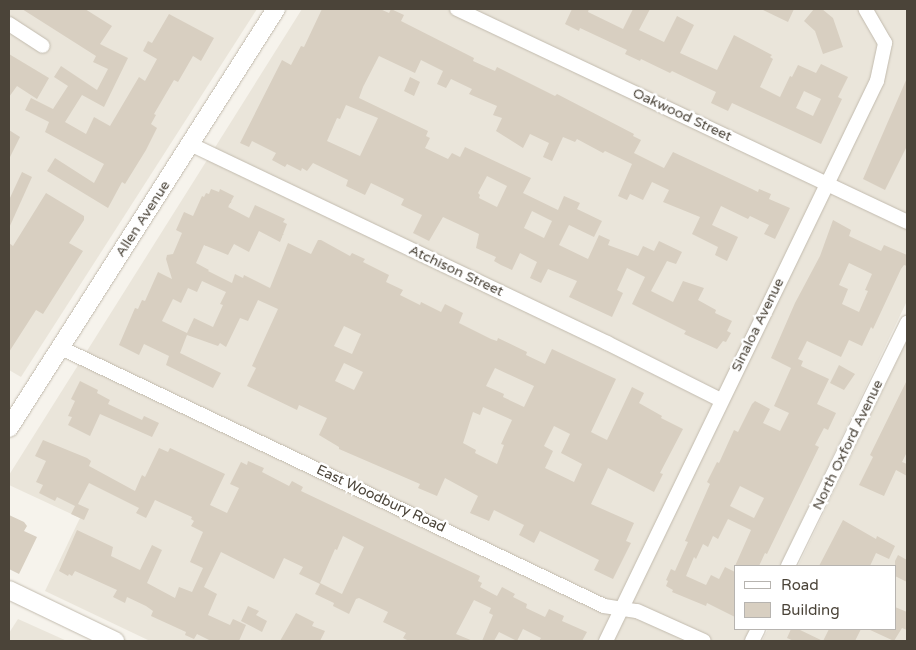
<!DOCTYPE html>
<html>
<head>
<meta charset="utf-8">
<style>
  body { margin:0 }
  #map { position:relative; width:916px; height:650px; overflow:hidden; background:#f6f3ec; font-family:"Varela Round",sans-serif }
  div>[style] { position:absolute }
  .residential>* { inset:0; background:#eae5da }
  .building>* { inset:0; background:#d8cfc1 }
  .roads { filter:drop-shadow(0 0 1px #c2bbae) drop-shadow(0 0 1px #c2bbae) }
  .minor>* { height:14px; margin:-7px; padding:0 7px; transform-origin:7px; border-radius:7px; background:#fff }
  .tertiary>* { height:18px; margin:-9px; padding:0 9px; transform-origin:9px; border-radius:9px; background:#fff }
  span { translate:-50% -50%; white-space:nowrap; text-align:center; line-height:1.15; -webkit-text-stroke:5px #fff; paint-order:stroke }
  .street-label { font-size:14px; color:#4b4439 }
  .frame { position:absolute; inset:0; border:10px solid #4b4439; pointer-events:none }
  .legend { position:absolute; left:734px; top:565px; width:162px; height:65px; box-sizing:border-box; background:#fff; border:1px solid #b7b4b0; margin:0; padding:6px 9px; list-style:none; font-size:15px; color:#4b4439 }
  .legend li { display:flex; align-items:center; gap:10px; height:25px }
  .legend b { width:25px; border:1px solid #b7b4b0 }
</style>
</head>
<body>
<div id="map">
  <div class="residential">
    <div style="clip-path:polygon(9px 9px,257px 9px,21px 377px,9px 370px)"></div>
    <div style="clip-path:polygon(302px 9px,907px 9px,907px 301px,780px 566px,735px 566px,735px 629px,750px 629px,744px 641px,150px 641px,45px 591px,80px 518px,9px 485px,9px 475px)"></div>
    <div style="clip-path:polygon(907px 340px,907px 641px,762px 641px,768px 629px,895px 629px,895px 566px,798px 566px)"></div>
    <div style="clip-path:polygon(18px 619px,67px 641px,9px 641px,9px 633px)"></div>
  </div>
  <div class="building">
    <div style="clip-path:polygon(22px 9px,85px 9px,112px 26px,100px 44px,128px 58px,104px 107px,82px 95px,65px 122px,86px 134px,94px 117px,110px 126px,139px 77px,145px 81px,157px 59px,143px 51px,148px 41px,152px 43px,169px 14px,214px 38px,201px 61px,193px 56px,178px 82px,174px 80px,154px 114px,156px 115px,151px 124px,157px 128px,146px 150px,125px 184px,122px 182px,108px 208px,47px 171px,55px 158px,94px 183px,104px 164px,45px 132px,49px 122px,25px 110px,31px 98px,53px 109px,68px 86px,54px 77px,61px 66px,97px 90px,108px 69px,93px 62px,96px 56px)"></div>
    <div style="clip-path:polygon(evenodd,322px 9px,380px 9px,389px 13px,391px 9px,404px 15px,401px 21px,474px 58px,473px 61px,495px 71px,497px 67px,555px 96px,557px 94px,634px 134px,633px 136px,641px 140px,634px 153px,664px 168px,673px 152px,752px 189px,758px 192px,759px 189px,771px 194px,769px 199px,790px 208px,775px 239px,764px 234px,769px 225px,750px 216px,748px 219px,721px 206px,712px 225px,738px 237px,727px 261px,715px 255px,718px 247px,692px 234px,700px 217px,663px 202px,669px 190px,652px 182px,643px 200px,630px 194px,627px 200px,618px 196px,632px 164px,605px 151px,603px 153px,577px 139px,575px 142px,563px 137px,552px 161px,543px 157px,549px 143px,530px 134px,523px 148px,496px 131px,502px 118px,493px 115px,497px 106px,469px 94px,472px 89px,451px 79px,446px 88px,437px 84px,443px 71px,421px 60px,415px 73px,379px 56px,363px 87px,359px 98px,428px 131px,426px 136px,430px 138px,425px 148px,448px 159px,452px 153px,460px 157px,465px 147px,531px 178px,523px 193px,558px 210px,564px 196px,580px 203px,577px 209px,602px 221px,594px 237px,569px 225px,559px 245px,588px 259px,599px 235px,610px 240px,608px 245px,638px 256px,643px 246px,654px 251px,659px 241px,682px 252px,676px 264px,667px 261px,651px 291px,673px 302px,683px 281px,704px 288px,698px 300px,716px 310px,715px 313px,732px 321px,727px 331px,731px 333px,726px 342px,723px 341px,717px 349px,684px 334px,686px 331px,632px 304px,645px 277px,627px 268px,617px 290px,623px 293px,612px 317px,569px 297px,577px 281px,548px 269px,541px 283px,530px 278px,537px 262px,520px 253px,512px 270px,501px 265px,494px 261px,496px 257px,476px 248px,479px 234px,443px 217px,429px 241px,413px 233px,422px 215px,401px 205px,404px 199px,371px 183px,365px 195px,346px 186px,348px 180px,313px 163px,307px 171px,302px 168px,301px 171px,287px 164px,285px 167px,272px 160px,276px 153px,252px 141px,249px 147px,240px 143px,279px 66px,282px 60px,291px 65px,301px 46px,304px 47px,322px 9px,346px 105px,378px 118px,360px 156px,327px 141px,337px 118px,340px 119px,346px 105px,322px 9px,487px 176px,507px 186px,497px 207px,479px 198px,480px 195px,478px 193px,487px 176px,322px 9px,532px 211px,552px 221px,544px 238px,524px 228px,532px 211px)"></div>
    <div style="clip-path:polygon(evenodd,572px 9px,589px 9px,588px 12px,623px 29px,633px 9px,650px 9px,639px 30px,664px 42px,677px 16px,694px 25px,680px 53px,717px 70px,734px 35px,772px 55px,770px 57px,773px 59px,760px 87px,780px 97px,790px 76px,792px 77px,798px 65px,816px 73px,821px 64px,848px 77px,838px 97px,842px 99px,821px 144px,732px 103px,728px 111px,711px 103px,716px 92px,672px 71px,670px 73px,641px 59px,640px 61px,625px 54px,627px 50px,580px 28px,579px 31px,565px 24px,572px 9px,804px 91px,821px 99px,813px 116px,796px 108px,804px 91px)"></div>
    <div style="clip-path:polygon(761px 9px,794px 9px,788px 22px)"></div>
    <div style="clip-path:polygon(814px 9px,822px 9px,833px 18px,843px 47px,823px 54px,815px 31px,804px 21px)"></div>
    <div style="clip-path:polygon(9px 54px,49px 78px,37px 99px,17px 86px,9px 97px)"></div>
    <div style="clip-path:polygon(410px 77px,420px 82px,414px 96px,404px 91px)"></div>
    <div style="clip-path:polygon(907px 78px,907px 146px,885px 190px,863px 179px)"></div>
    <div style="clip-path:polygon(9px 130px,20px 137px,9px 159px)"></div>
    <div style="clip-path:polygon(22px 172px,32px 177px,9px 228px,9px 200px)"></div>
    <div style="clip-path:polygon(evenodd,211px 189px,219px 192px,220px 189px,234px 196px,228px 207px,249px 218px,255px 205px,285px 219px,283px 222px,287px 224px,280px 242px,259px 231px,249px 252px,234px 244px,228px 255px,204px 245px,196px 263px,209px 270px,208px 271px,232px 283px,235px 274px,243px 278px,244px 275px,270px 288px,288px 243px,311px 254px,318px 240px,321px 240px,350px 256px,352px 253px,365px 259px,363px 262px,389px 275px,386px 282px,403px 290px,400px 295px,420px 305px,421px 302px,441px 312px,445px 304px,463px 313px,459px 323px,491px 339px,497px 341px,498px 338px,527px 352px,526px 355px,545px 364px,552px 349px,616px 379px,591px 432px,607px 440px,632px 387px,644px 393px,639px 403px,662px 416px,661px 418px,683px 429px,660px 473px,663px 474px,654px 492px,608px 468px,591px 504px,634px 523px,626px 541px,631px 543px,613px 579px,594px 570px,599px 560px,540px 531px,534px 543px,519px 535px,524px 525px,494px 510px,489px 521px,470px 513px,478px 496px,445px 478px,437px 496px,418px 488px,420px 484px,339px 449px,339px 447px,319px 435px,327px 418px,299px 405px,297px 410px,247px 386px,256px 368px,252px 366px,278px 309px,258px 300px,248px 321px,240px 318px,226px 347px,220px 343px,218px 346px,187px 335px,180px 353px,221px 373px,213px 388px,166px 365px,169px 356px,144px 344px,139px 355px,119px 345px,135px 308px,138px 309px,142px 300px,145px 301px,158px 272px,172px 279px,166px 259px,167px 255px,173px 254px,182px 233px,176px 230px,184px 212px,193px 216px,202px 196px,204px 197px,206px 193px,209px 194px,211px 189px,202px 281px,226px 292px,220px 304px,223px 305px,213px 327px,194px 318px,187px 333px,162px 321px,173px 299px,181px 303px,188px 288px,197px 292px,202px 281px,211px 189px,344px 326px,361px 334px,352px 354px,334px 346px,344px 326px,211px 189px,344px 363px,363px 372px,354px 390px,335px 381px,344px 363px,211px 189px,495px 368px,534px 386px,524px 407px,503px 397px,504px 394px,486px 386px,495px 368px,211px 189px,483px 407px,512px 420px,501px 444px,504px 445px,497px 464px,475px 453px,476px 450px,463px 443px,473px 412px,480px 415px,483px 407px,211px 189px,554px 426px,570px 434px,561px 453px,582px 464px,574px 482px,545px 468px,553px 451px,544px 446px,554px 426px)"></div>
    <div style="clip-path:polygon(46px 193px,84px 216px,84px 220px,69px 243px,83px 251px,43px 314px,36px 310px,9px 352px,9px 243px,13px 246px)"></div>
    <div style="clip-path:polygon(evenodd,833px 220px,851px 230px,849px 236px,881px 251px,884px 245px,907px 255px,907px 266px,904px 265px,901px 269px,873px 329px,871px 327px,862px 346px,849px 340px,841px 357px,807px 341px,798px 359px,803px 361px,801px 366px,829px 379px,817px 404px,836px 413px,828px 430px,824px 428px,815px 445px,819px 447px,767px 554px,765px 553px,759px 566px,735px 566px,751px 530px,728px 519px,718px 539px,713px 536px,708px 547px,703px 544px,696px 559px,694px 557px,686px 576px,706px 585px,711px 575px,719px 579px,725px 567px,735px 572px,735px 617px,707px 603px,706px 606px,672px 592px,673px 590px,666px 586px,668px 581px,666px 580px,671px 569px,675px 571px,688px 542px,685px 541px,710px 484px,707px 482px,717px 462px,719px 463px,734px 430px,738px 432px,752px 404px,755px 401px,770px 409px,763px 423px,780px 431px,789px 413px,774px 406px,791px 368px,771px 358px,795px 303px,820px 256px,833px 220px,849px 263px,872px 274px,865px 290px,868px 291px,859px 312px,842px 304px,848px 289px,839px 285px,849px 263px,833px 220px,740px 486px,764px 498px,754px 518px,730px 506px,740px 486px)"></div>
    <div style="clip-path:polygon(839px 365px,855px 374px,844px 390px,830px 383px)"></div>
    <div style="clip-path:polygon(907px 380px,907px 452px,902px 462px,907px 464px,907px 476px,896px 470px,884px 496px,859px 485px,873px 457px,870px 455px)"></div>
    <div style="clip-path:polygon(80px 381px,98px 390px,97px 393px,110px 400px,108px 404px,142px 420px,144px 416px,159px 423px,152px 437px,100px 414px,90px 436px,68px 425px,72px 417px,68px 416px,75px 401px,71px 399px)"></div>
    <div style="clip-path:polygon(evenodd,43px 440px,87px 458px,91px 461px,89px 466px,135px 491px,142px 475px,145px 477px,159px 448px,168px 452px,170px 448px,225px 474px,210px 505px,227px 513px,239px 488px,230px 484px,241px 462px,247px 465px,248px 461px,264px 468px,262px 472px,289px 486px,292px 481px,303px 487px,301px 491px,480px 576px,478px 581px,482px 583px,480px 587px,497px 596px,502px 587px,515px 594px,513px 597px,527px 604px,526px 608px,545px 617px,549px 609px,564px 616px,562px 621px,587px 632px,582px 641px,539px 641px,541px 638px,523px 629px,517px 641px,499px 632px,494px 641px,482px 641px,493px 615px,489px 613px,491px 608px,474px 600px,456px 634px,473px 641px,409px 641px,403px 638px,406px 633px,383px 622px,388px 612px,359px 598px,356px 599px,349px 614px,333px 606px,334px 603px,315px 594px,320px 584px,299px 574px,303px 567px,284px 558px,274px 579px,221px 552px,204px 587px,217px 594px,208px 615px,230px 625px,233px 619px,246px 625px,239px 641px,211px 641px,197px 634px,194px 639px,185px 635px,186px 632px,151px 616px,153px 611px,146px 606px,127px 597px,125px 603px,113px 597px,117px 590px,75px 571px,72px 576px,69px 574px,68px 576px,59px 571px,77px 530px,113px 547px,111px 556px,140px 570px,152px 545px,162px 550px,147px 583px,175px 598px,179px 587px,192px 592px,203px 568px,190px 562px,203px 532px,191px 526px,194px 521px,191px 519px,192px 517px,155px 500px,146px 518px,136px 513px,139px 508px,89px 483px,78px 504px,89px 509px,84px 520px,71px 514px,75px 506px,57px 497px,55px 501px,39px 493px,43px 485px,36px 482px,46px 461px,35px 456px,43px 440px,343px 536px,364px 547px,342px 594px,320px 583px,335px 549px,337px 550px,343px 536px)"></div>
    <div style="clip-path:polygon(9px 515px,24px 522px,27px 526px,24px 531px,37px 537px,19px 574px,9px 569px)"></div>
    <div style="clip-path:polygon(843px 520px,876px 539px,877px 536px,895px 546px,889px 559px,876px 553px,870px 566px,819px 566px)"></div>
    <div style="clip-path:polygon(898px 555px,907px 560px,907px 582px,895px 576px,895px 561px)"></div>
    <div style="clip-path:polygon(248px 606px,259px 611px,256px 615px,267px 621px,262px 632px,241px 621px)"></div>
    <div style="clip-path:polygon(895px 607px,907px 612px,907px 630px,902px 628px,894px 641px,868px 629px,895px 629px)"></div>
    <div style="clip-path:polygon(296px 613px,314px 622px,312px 626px,325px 631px,320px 641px,280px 641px)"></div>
    <div style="clip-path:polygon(791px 629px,798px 629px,823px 641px,829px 629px,861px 629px,855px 641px,794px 641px,787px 638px)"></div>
  </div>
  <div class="roads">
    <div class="minor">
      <div style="left:457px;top:9px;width:498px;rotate:25.3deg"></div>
      <div style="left:9px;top:24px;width:40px;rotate:32.9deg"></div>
      <div style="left:190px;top:144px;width:462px;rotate:25.5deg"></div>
      <div style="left:607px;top:343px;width:127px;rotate:26.6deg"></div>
      <div style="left:61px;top:348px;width:601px;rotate:25.41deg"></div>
      <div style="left:604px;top:606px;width:33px;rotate:9deg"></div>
      <div style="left:637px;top:611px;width:73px;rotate:24.1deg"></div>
      <div style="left:788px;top:566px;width:271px;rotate:-63.9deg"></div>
      <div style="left:606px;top:641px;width:622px;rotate:-64.18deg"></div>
      <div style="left:877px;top:81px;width:39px;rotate:-78deg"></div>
      <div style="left:885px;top:43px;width:39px;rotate:-120deg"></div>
      <div style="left:752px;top:641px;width:13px;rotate:-63deg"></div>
    </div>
    <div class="tertiary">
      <div style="left:9px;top:428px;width:497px;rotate:-57.5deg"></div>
      <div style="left:9px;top:590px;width:118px;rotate:25.7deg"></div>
    </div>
  </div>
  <div class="street-label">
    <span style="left:682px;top:115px;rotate:25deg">Oakwood Street</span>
    <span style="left:143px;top:219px;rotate:-57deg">Allen Avenue</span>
    <span style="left:456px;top:271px;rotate:25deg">Atchison Street</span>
    <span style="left:758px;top:325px;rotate:-64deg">Sinaloa Avenue</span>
    <span style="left:848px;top:445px;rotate:-64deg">North Oxford Avenue</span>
    <span style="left:381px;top:499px;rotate:25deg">East Woodbury Road</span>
  </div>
  <div class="frame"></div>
  <ul class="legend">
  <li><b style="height:6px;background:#fff"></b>Road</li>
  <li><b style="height:14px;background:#d8cfc1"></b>Building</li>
  </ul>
</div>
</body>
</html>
